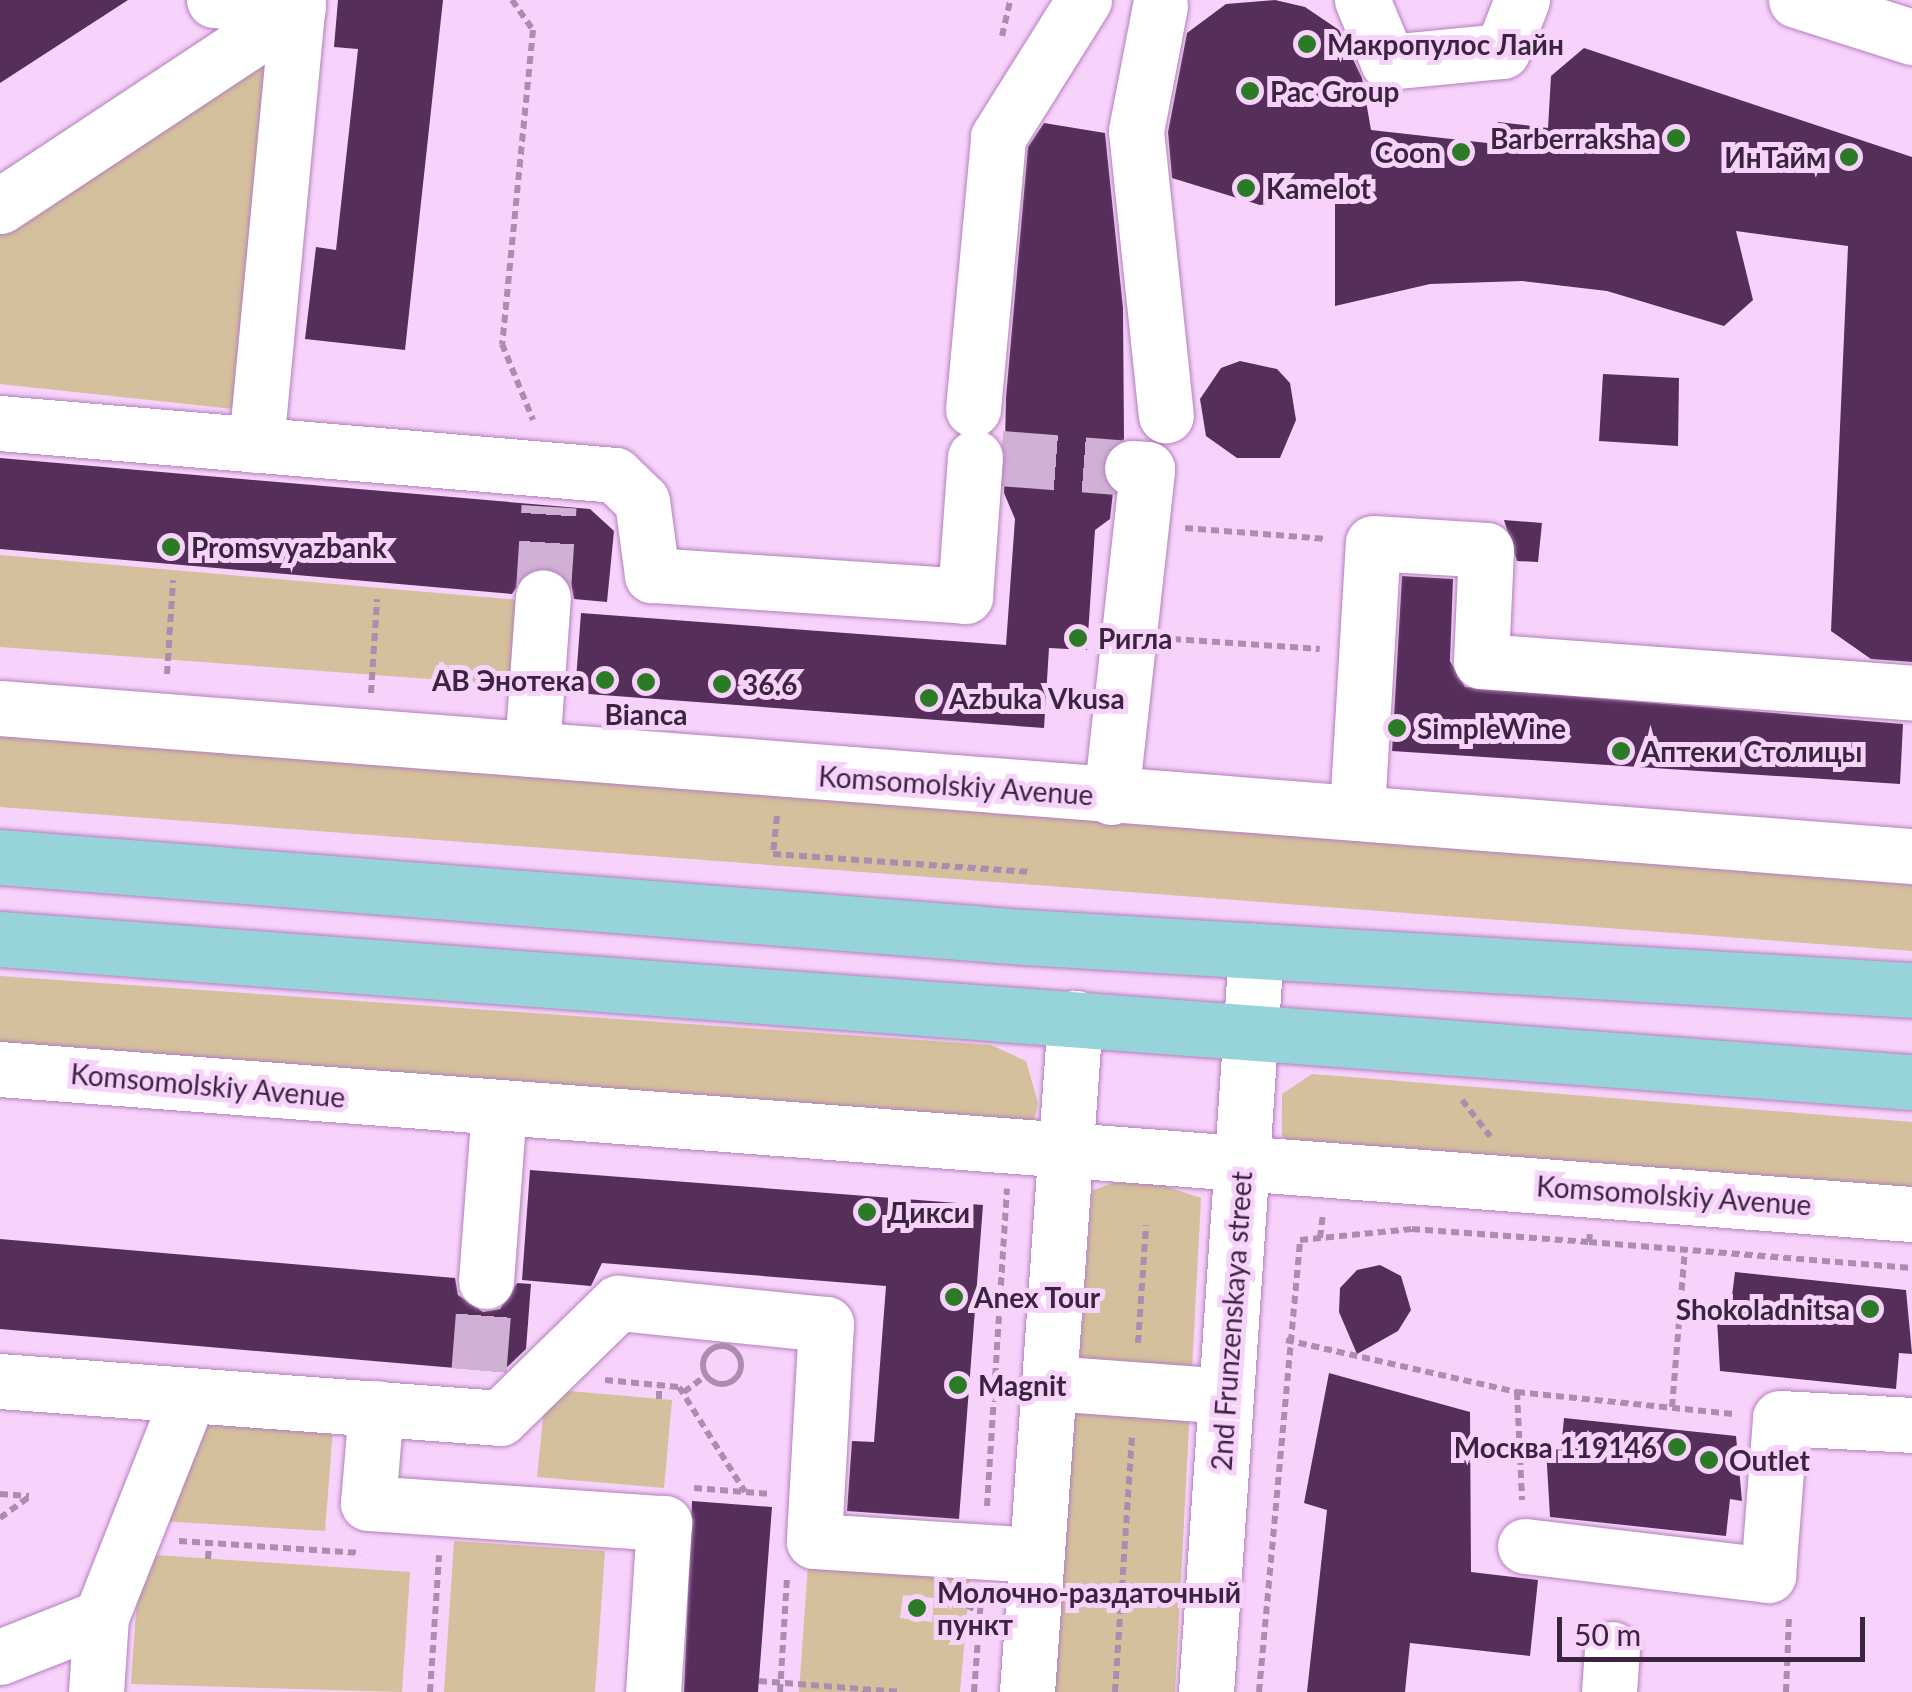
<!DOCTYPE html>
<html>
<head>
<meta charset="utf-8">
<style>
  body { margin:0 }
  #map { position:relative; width:1912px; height:1692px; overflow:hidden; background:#f7d3fb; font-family:Lato,sans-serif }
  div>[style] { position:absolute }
  .green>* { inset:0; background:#d4c09c }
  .building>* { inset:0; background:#552e5a }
  .minor-tunnel>* { height:55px; margin-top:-27.5px; transform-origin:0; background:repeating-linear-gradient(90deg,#d1b0d5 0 55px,transparent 0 83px) }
  .path>* { height:6px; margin-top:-3px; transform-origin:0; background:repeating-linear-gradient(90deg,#ab8daf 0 8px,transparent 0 13px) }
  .path>.ring { margin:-3px; padding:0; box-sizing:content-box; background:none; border:6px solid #ab8daf; border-radius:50% }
  .roads { filter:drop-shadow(0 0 2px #b57ebd) drop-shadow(0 0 2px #b57ebd) }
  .minor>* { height:55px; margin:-27.5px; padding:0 27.5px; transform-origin:27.5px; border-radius:27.5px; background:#fff }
  .major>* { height:55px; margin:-27.5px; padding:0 27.5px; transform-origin:27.5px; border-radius:27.5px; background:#97d4d9 }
  .dots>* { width:28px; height:28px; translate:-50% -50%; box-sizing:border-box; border:5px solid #f7d3fb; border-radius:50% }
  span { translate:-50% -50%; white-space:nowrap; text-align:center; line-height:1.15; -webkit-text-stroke:10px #f7d3fb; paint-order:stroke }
  .poi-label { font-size:28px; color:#3a243e; font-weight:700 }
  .left { translate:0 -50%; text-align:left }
  .right { translate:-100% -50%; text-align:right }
  .street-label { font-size:28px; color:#3a243e }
  .scale { position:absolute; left:1557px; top:1617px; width:308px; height:45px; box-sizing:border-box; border:5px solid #3a243e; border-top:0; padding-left:12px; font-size:30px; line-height:35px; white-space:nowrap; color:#3a243e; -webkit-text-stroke:8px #f7d3fb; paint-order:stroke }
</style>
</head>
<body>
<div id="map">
  <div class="green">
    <div style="clip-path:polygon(270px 56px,243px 410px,0 384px,0 235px)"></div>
    <div style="clip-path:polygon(0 555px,531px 601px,524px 686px,0 647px)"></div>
    <div style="clip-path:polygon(0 730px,1912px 885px,1912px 951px,0 807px)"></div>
    <div style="clip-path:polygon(0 976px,991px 1045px,1026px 1061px,1038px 1103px,1034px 1121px,0 1055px)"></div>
    <div style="clip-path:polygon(1312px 1074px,1912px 1122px,1912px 1203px,1293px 1151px,1282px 1135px,1282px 1094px)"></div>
    <div style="clip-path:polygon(1132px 1175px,1201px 1198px,1175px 1692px,1054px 1692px,1092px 1191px)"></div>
    <div style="clip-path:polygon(546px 1389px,672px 1400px,664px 1488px,537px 1477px)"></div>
    <div style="clip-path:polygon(202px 1417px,333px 1428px,325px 1531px,159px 1521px)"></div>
    <div style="clip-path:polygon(454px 1541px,605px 1551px,595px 1692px,444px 1692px)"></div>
    <div style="clip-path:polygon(140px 1554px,410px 1572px,402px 1692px,131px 1684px)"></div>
    <div style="clip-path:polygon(evenodd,808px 1564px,970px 1580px,960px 1692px,799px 1692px,808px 1564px,903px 1595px,934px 1598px,932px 1622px,900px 1618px,903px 1595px)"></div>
  </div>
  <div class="building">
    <div style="clip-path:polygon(0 0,128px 0,0 83px)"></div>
    <div style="clip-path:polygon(338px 0,443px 0,405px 350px,305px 339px,316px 247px,336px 250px,358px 49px,334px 47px)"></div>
    <div style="clip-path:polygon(1275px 0,1305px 7px,1339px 30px,1362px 78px,1371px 130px,1496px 144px,1498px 122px,1548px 128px,1551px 76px,1584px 48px,1912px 157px,1912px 662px,1871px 659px,1831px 631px,1848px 246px,1736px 231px,1753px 300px,1724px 326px,1607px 291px,1522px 281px,1430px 284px,1335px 306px,1335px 193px,1260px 205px,1172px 178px,1168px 132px,1187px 33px,1226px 4px)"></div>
    <div style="clip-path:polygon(1044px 123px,1105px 133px,1123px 308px,1124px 439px,1101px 465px,1113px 492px,1110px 519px,1095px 530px,1087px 650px,1049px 648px,1044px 728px,575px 693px,581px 613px,1006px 645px,1015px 519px,1004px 493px,1006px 397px,1028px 147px)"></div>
    <div style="clip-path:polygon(1240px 361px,1277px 369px,1290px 383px,1296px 420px,1280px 458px,1237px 458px,1206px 436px,1200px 399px,1221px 368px)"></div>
    <div style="clip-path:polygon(1603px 374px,1679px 378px,1678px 446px,1599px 441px)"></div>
    <div style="clip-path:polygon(0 458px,590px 509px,614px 531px,607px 602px,574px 599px,571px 583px,546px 566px,529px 569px,512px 594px,0 549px)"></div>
    <div style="clip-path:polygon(1504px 520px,1542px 523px,1538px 562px,1517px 561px)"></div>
    <div style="clip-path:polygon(1402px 576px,1453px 579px,1450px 661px,1465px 687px,1903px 724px,1900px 784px,1392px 751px)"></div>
    <div style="clip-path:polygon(530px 1170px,983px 1205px,959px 1519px,847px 1511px,852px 1441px,874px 1442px,886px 1286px,602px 1263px,591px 1286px,522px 1280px)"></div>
    <div style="clip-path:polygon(0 1239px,455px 1278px,458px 1295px,483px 1312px,500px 1309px,517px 1283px,531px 1284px,526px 1349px,502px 1372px,0 1329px)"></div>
    <div style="clip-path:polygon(1380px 1265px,1401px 1276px,1411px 1310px,1398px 1331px,1357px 1354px,1339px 1312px,1340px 1288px,1357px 1270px)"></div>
    <div style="clip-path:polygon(1735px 1272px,1906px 1290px,1912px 1354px,1899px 1353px,1896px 1389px,1720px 1371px,1716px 1302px,1731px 1304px)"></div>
    <div style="clip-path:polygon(1329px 1373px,1470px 1412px,1471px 1572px,1538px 1580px,1530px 1656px,1410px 1643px,1405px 1692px,1307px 1692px,1327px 1510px,1304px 1503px)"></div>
    <div style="clip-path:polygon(1564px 1418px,1736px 1436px,1742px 1501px,1730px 1499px,1726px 1536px,1550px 1517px,1546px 1448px,1561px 1450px)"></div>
    <div style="clip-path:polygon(692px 1501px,772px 1507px,758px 1692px,684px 1692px)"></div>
  </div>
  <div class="minor-tunnel">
    <div style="left:1001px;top:458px;width:131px;rotate:4.4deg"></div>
    <div style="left:543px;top:597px;width:91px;rotate:-86.2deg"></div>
    <div style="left:479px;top:1370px;width:89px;rotate:-85.5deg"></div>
  </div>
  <div class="path">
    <div style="left:512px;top:0;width:37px;rotate:55deg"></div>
    <div style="left:533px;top:30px;width:316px;rotate:95.6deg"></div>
    <div style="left:502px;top:344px;width:82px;rotate:67.8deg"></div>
    <div style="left:1002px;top:36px;width:37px;rotate:-77deg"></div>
    <div style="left:1185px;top:528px;width:142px;rotate:4.4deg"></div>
    <div style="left:1173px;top:639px;width:147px;rotate:3.9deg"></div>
    <div style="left:167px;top:674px;width:94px;rotate:-86.3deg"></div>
    <div style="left:371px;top:693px;width:94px;rotate:-86.3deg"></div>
    <div style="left:777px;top:816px;width:38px;rotate:96deg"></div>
    <div style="left:773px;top:854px;width:256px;rotate:4deg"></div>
    <div style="left:1462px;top:1100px;width:46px;rotate:52.1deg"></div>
    <div style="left:1320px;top:1238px;width:24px;rotate:-83deg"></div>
    <div style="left:1589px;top:1242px;width:324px;rotate:4.6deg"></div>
    <div style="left:1286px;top:1340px;width:237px;rotate:12.7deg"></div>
    <div style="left:1517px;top:1392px;width:217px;rotate:5.8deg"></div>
    <div style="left:1138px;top:1343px;width:118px;rotate:-86.1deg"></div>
    <div class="ring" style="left:703px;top:1346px;width:32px;height:32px"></div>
    <div style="left:605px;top:1380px;width:74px;rotate:5.4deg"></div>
    <div style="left:679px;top:1387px;width:124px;rotate:57.8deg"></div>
    <div style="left:684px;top:1392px;width:26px;rotate:-37deg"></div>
    <div style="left:1517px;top:1392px;width:108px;rotate:87.3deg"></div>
    <div style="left:659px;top:1399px;width:14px;rotate:-90deg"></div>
    <div style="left:1672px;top:1407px;width:159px;rotate:-85.3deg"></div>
    <div style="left:694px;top:1488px;width:77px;rotate:4.5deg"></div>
    <div style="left:0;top:1494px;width:29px;rotate:4deg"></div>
    <div style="left:987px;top:1506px;width:318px;rotate:-86.4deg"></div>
    <div style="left:0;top:1518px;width:37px;rotate:-36deg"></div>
    <div style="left:179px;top:1541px;width:182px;rotate:3.8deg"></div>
    <div style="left:208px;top:1559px;width:16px;rotate:-86deg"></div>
    <div style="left:955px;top:1599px;width:27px;rotate:28deg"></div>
    <div style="left:759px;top:1681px;width:142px;rotate:4.4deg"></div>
    <div style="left:430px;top:1692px;width:137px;rotate:-86.2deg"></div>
    <div style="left:780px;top:1692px;width:114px;rotate:-86.5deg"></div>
    <div style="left:974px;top:1692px;width:93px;rotate:-85.7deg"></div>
    <div style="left:1115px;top:1692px;width:258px;rotate:-86.2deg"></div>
    <div style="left:1259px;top:1692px;width:454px;rotate:-84.8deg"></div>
    <div style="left:1300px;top:1240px;width:113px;rotate:-5.6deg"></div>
    <div style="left:1412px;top:1229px;width:177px;rotate:4.2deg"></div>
    <div style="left:1589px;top:1242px;width:8px;rotate:-83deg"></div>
    <div style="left:1786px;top:1692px;width:76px;rotate:-87.7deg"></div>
  </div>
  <div class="roads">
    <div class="minor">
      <div style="left:214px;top:0;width:84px;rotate:6.1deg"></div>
      <div style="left:1362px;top:0;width:67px;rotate:67.2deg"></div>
      <div style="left:1388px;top:62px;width:115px;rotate:-5.5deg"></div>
      <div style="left:1502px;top:51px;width:55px;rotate:-68.6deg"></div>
      <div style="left:1796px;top:0;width:122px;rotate:17.7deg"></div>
      <div style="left:1160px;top:6px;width:127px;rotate:100.9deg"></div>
      <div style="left:1136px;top:131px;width:286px;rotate:84deg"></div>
      <div style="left:0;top:206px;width:357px;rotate:-33.5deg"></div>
      <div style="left:973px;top:409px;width:273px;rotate:-84.7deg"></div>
      <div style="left:998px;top:137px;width:162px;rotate:-57.9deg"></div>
      <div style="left:0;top:423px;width:617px;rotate:4.83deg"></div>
      <div style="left:615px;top:475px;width:37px;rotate:44deg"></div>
      <div style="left:642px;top:501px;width:75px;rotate:82.3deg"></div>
      <div style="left:652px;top:575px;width:314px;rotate:3.8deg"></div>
      <div style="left:965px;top:596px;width:139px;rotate:-85.9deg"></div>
      <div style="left:256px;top:445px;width:447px;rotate:-84.6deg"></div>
      <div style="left:0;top:708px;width:1918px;rotate:4.43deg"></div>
      <div style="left:532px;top:749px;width:152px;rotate:-85.9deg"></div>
      <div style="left:1111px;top:797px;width:330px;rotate:-83.7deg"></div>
      <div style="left:1147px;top:469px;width:15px;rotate:-176deg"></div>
      <div style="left:1357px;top:810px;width:267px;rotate:-86.6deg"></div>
      <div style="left:1373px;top:543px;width:113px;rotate:3.5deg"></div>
      <div style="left:1486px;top:550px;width:111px;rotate:92.6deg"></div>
      <div style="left:1481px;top:661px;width:432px;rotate:4.2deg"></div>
      <div style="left:0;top:1069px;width:1917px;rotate:4.34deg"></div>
      <div style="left:486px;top:1281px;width:172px;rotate:-85.7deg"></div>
      <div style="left:0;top:1381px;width:501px;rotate:4.23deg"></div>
      <div style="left:500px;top:1418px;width:165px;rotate:-44.3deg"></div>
      <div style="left:618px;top:1303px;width:209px;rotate:5.8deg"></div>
      <div style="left:826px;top:1324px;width:217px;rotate:93.2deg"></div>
      <div style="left:814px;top:1541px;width:223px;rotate:3.6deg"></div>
      <div style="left:1050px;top:1383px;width:176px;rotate:4.2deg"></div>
      <div style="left:376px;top:1408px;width:95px;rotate:94.8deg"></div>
      <div style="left:368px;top:1503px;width:297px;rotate:3.9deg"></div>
      <div style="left:664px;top:1523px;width:169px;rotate:93.7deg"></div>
      <div style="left:1525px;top:1546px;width:245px;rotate:6.8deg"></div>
      <div style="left:1768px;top:1575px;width:157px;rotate:-85.6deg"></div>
      <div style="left:1780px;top:1418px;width:132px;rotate:3deg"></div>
      <div style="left:101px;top:1617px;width:237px;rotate:-68.4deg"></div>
      <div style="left:0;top:1657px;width:109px;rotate:-21.6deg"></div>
      <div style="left:101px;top:1617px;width:75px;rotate:93.8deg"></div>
      <div style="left:1027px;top:1692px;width:676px;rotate:-85.93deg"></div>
      <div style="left:1206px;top:1692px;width:743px;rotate:-86.14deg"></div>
      <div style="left:1609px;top:1692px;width:43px;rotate:-86deg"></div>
    </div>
    <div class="major">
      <div style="left:0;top:857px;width:1027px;rotate:4.47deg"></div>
      <div style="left:1024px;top:937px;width:890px;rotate:3.42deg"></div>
      <div style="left:0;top:939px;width:1917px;rotate:4.28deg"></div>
    </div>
  </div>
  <div class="dots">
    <div style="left:1307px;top:44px;background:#2b7b26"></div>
    <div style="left:1250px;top:91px;background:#2b7b26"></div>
    <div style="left:1676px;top:138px;background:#2b7b26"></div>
    <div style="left:1461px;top:152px;background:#2b7b26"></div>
    <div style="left:1849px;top:157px;background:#2b7b26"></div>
    <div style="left:1246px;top:188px;background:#2b7b26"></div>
    <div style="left:171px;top:547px;background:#2b7b26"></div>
    <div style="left:1078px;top:638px;background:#2b7b26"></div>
    <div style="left:605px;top:680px;background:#2b7b26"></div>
    <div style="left:646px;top:682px;background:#2b7b26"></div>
    <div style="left:722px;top:684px;background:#2b7b26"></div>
    <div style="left:929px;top:698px;background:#2b7b26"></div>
    <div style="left:1397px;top:728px;background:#2b7b26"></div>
    <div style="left:1621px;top:751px;background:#2b7b26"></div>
    <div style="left:867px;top:1212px;background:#2b7b26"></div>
    <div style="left:954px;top:1297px;background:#2b7b26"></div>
    <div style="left:1870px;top:1309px;background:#2b7b26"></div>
    <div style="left:958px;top:1385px;background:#2b7b26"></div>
    <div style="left:1677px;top:1447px;background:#2b7b26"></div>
    <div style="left:1709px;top:1460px;background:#2b7b26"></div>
    <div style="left:917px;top:1608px;background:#2b7b26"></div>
  </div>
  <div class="poi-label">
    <span class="left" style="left:1327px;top:44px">Макропулос Лайн</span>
    <span class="left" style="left:1270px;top:91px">Pac Group</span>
    <span class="right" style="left:1656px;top:138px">Barberraksha</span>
    <span class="right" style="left:1441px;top:152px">Coon</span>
    <span class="right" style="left:1826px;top:157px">ИнТайм</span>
    <span class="left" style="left:1266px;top:188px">Kamelot</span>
    <span class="left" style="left:191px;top:547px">Promsvyazbank</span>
    <span class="left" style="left:1098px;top:638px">Ригла</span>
    <span class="right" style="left:585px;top:680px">АВ Энотека</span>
    <span class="left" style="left:742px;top:684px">36.6</span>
    <span class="left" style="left:949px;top:698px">Azbuka Vkusa</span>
    <span style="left:646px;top:714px">Bianca</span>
    <span class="left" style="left:1417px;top:728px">SimpleWine</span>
    <span class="left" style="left:1641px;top:751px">Аптеки Столицы</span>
    <span class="left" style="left:887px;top:1212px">Дикси</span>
    <span class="left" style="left:974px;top:1297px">Anex Tour</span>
    <span class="right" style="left:1850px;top:1309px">Shokoladnitsa</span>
    <span class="left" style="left:978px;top:1385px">Magnit</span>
    <span class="right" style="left:1657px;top:1447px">Москва 119146</span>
    <span class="left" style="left:1729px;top:1460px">Outlet</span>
    <span class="left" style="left:937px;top:1608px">Молочно-раздаточный<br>пункт</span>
  </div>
  <div class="street-label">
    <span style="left:956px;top:785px;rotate:4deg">Komsomolskiy Avenue</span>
    <span style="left:208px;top:1085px;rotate:5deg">Komsomolskiy Avenue</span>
    <span style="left:1674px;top:1195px;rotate:4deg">Komsomolskiy Avenue</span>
    <span style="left:1231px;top:1321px;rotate:-86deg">2nd Frunzenskaya street</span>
  </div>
  <div class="scale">50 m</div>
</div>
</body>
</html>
